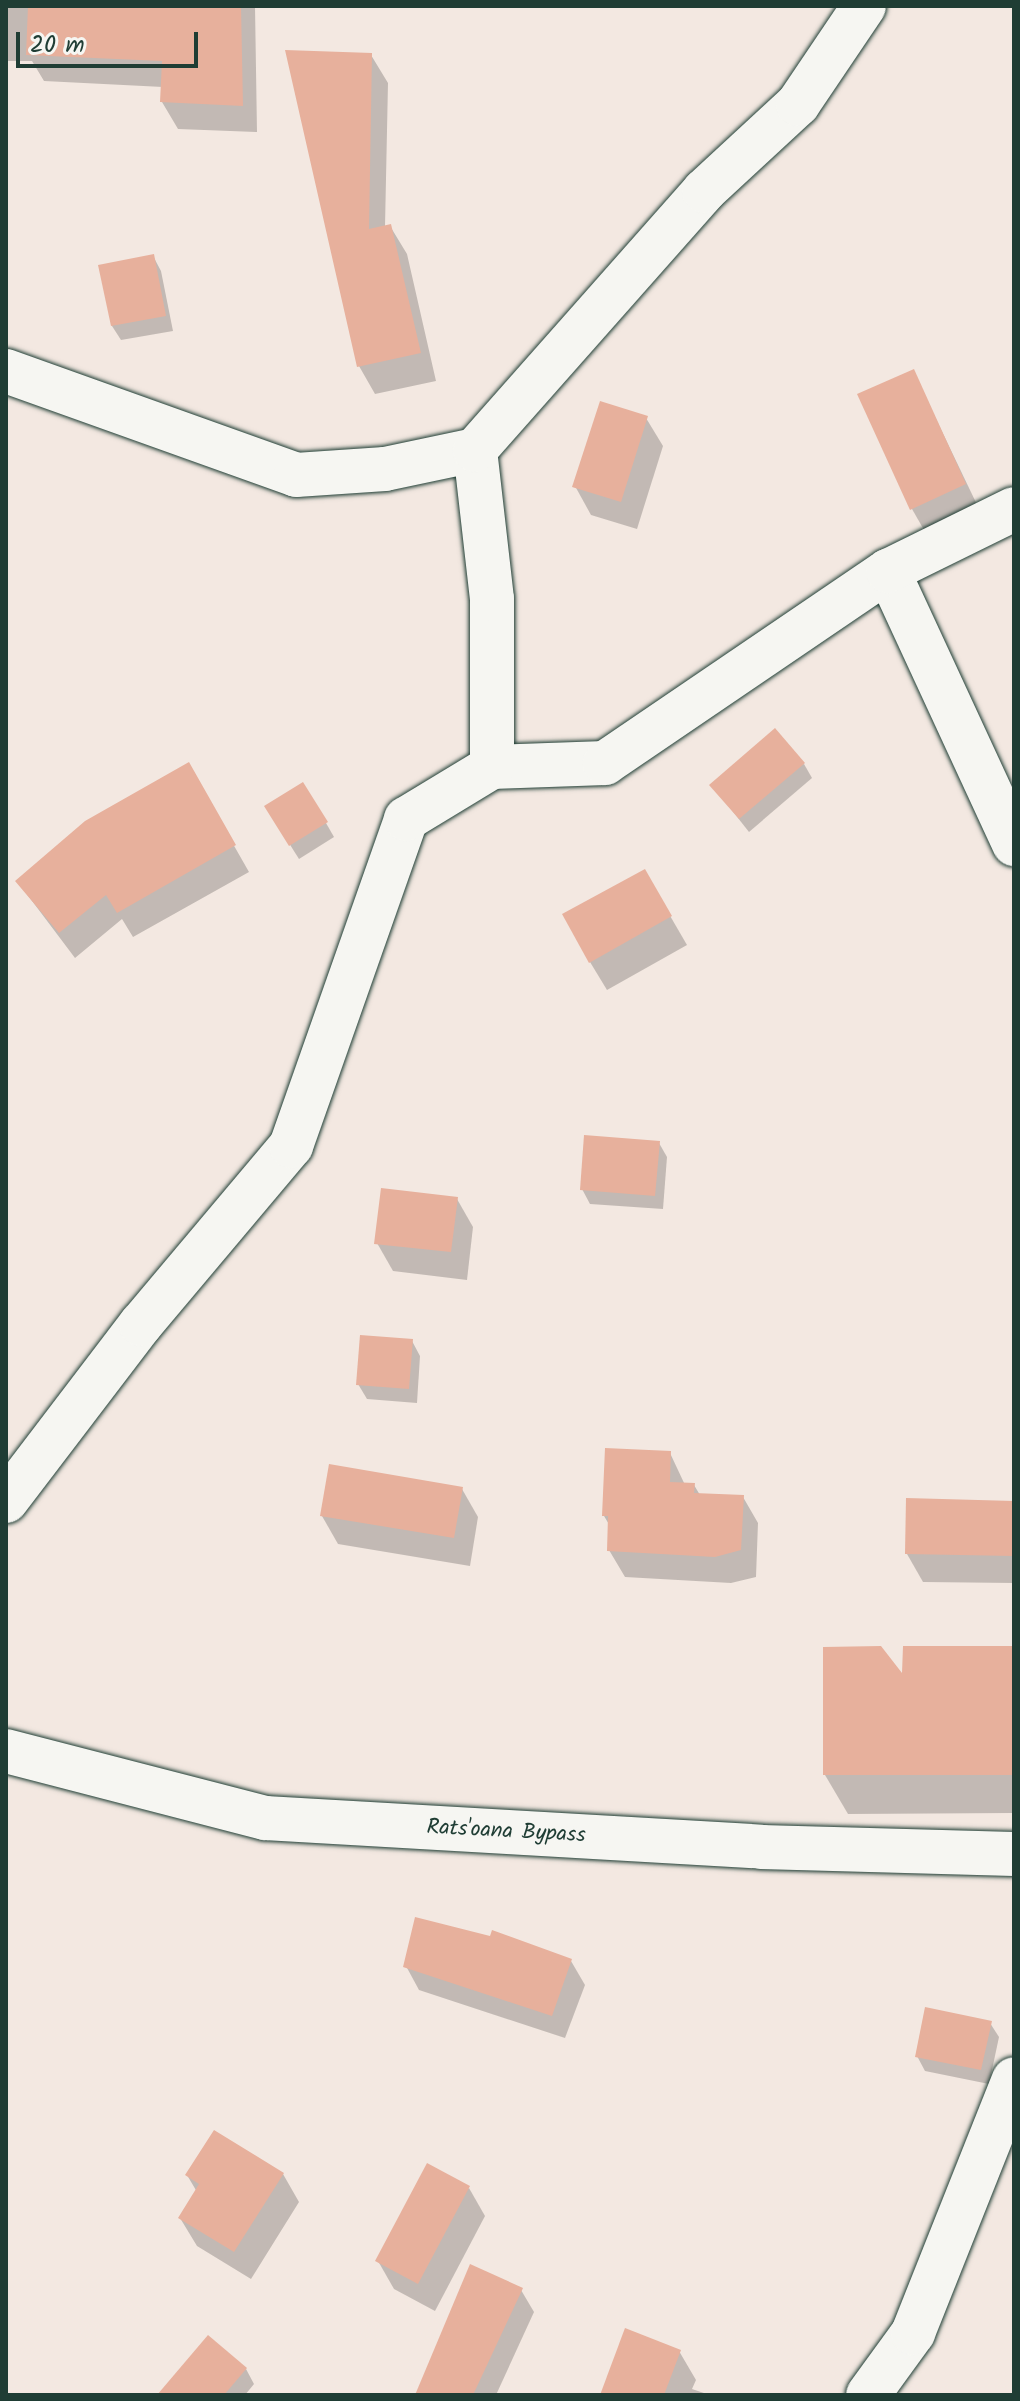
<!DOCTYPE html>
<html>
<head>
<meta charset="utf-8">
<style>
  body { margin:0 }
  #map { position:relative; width:1020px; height:2401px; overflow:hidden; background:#f3e8e1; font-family:Kalam,sans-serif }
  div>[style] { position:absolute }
  .shadow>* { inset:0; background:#0003 }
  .building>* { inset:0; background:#e7b09c }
  .roads { filter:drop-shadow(0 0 2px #1f3d34) drop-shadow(0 0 2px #1f3d34) }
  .minor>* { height:44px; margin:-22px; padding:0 22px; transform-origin:22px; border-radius:22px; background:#f6f6f2 }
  span { translate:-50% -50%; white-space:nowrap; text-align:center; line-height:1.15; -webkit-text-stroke:7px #f6f6f2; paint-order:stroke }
  .street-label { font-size:22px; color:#1f3d34 }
  .frame { position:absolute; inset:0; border:8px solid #1f3d34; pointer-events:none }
  .scale { position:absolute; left:16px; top:32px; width:182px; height:36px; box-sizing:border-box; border:4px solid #1f3d34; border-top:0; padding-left:10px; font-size:24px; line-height:28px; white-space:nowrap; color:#1f3d34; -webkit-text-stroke:6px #f6f6f2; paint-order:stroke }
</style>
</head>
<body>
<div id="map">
  <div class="shadow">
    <div style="clip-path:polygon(6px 6px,255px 6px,257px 132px,178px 129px,162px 102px,163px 87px,44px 81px,32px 61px,6px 61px)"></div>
    <div style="clip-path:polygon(371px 55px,388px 83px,385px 227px,390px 226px,407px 254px,436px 381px,375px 394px,359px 366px)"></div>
    <div style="clip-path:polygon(153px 256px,161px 271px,173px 331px,121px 340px,112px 326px,101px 267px)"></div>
    <div style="clip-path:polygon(913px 371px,981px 513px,928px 537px,912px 509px)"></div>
    <div style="clip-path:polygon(646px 418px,663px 446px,637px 529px,591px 515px,575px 486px)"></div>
    <div style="clip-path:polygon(804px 764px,812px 778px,749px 832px,712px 785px)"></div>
    <div style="clip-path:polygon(188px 765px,249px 872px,133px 937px,122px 919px,75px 958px,17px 881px)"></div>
    <div style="clip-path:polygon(275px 821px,326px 823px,334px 837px,299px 859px)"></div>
    <div style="clip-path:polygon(644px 871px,687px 945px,607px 990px,590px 962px)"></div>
    <div style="clip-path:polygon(659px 1143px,667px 1157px,663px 1209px,590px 1204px,582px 1189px)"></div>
    <div style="clip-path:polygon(457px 1199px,473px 1227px,467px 1280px,393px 1271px,377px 1243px)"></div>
    <div style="clip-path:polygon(412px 1341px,420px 1356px,417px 1403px,367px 1399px,358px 1384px)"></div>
    <div style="clip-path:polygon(670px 1453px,685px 1485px,694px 1485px,700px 1495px,743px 1497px,758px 1523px,756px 1577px,731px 1583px,625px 1577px,609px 1550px,610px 1526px,604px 1516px)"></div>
    <div style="clip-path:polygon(462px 1489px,478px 1517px,470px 1566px,338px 1544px,322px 1516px)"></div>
    <div style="clip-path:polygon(1014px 1503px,1014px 1583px,923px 1582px,907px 1554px)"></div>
    <div style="clip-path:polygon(1014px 1648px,1014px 1813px,848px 1814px,825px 1775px,904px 1679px)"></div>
    <div style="clip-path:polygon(491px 1938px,571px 1961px,585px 1985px,565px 2038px,419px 1990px,406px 1966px)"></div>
    <div style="clip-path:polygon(990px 2023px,999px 2037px,989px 2084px,925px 2071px,917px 2056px)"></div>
    <div style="clip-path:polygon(283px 2174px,299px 2202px,251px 2279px,197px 2246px,180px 2218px,197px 2192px,187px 2175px)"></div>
    <div style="clip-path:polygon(469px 2188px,485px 2216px,435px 2311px,394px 2289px,378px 2261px)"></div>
    <div style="clip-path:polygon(521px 2290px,534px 2312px,496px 2395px,418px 2395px)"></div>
    <div style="clip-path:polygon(679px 2351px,696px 2380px,692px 2389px,710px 2395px,603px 2395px)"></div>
    <div style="clip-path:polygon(246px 2369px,254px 2384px,245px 2395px,169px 2395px)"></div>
  </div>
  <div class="building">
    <div style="clip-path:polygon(28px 6px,241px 6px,243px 106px,160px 102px,162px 61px,26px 55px)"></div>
    <div style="clip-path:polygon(285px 50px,372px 53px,369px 229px,391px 224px,421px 353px,357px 367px)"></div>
    <div style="clip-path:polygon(154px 254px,166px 316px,111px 326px,98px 265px)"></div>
    <div style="clip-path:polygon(914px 369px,966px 484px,910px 510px,857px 394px)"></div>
    <div style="clip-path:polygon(600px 401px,648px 416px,621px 502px,572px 487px)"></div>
    <div style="clip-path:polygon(775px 728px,805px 763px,739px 819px,709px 785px)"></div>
    <div style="clip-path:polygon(189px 762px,236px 845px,117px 913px,106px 895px,59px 933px,15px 881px,85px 821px)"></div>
    <div style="clip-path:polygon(303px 782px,328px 822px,289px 846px,264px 806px)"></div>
    <div style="clip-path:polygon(645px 869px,672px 916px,589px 963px,562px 914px)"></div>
    <div style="clip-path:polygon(584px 1135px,660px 1141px,655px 1196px,580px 1190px)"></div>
    <div style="clip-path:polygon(381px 1188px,458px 1197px,451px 1252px,374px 1244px)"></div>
    <div style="clip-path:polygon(360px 1335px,413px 1339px,409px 1389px,356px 1385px)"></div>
    <div style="clip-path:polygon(605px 1448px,671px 1451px,670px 1482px,695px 1483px,694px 1493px,744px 1495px,741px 1550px,715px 1557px,607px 1551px,608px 1516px,602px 1516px)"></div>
    <div style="clip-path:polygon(329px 1464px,463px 1487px,454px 1538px,320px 1516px)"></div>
    <div style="clip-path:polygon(906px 1498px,1014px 1501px,1014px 1556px,905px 1554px)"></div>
    <div style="clip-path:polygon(881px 1646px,902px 1673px,903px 1646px,1014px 1646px,1014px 1775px,823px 1775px,823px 1647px)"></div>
    <div style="clip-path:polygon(415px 1917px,490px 1936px,492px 1930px,572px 1959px,552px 2016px,403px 1967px)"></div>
    <div style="clip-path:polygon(925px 2007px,992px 2021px,981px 2070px,915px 2057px)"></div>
    <div style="clip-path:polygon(214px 2130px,284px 2173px,234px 2252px,178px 2218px,199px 2184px,185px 2175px)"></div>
    <div style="clip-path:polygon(427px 2163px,470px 2186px,418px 2284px,375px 2261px)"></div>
    <div style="clip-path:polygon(470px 2264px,523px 2288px,473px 2395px,415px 2395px)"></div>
    <div style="clip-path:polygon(625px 2328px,681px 2350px,664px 2395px,600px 2395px)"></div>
    <div style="clip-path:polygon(208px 2335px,247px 2368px,224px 2395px,157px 2395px)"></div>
  </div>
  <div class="roads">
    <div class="minor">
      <div style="left:6px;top:371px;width:308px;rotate:19.7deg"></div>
      <div style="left:296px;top:475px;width:89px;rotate:-3.9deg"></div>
      <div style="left:385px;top:469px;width:92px;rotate:-11.9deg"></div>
      <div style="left:888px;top:571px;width:301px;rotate:65.2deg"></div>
      <div style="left:492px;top:767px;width:113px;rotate:-2deg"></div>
      <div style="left:605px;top:763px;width:342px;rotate:-34.2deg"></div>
      <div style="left:888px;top:571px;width:140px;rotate:-26.2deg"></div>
      <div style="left:6px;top:1501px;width:223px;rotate:-52.7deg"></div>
      <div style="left:141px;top:1324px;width:233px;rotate:-49.9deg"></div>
      <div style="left:291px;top:1146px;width:347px;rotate:-70.6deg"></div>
      <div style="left:406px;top:819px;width:100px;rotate:-31.2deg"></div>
      <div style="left:492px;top:767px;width:168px;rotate:-90deg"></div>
      <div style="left:492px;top:599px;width:150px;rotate:-96.5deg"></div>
      <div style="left:475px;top:450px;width:346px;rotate:-48.5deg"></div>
      <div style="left:704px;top:191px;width:128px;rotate:-42.8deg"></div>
      <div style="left:798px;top:104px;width:118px;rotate:-56deg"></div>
      <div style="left:6px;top:1751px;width:268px;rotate:14.5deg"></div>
      <div style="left:265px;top:1818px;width:497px;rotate:3.3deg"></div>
      <div style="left:761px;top:1847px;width:253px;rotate:1.6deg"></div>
      <div style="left:868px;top:2395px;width:77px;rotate:-54deg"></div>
      <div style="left:913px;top:2333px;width:273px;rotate:-68.3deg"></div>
    </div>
  </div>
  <div class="street-label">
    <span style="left:506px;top:1832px;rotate:3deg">Rats'oana Bypass</span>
  </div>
  <div class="frame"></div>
  <div class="scale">20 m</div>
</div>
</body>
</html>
